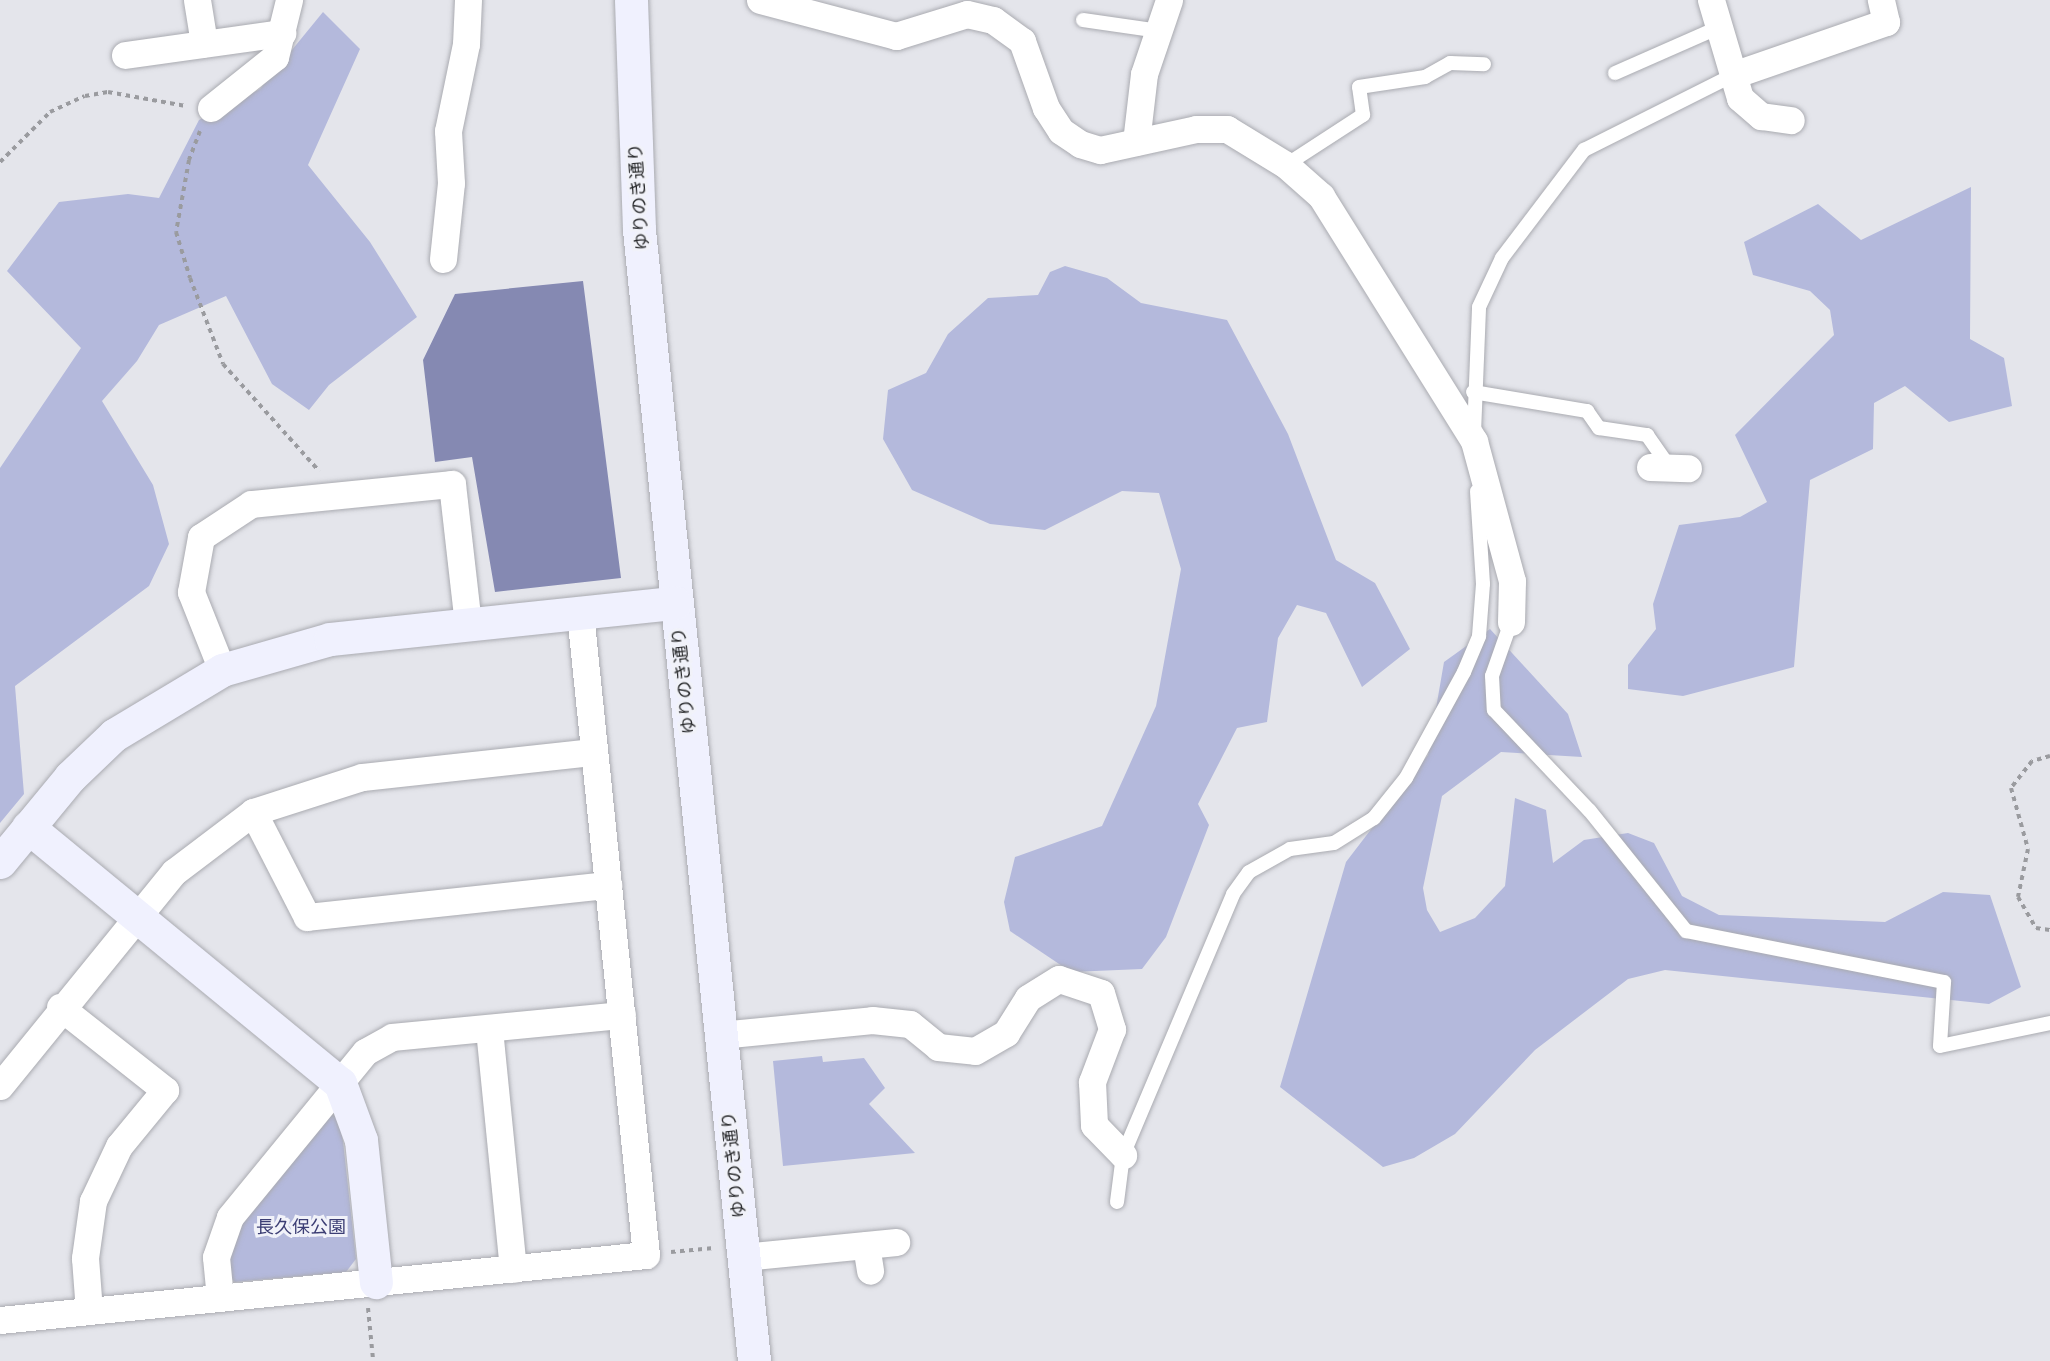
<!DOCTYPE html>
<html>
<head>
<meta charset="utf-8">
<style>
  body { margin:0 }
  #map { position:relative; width:2050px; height:1361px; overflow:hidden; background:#e4e5eb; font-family:Barlow,"Noto Sans JP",sans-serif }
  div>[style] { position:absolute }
  .green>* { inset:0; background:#b4b9dc }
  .water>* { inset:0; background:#8589b2 }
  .path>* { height:4px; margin-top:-2px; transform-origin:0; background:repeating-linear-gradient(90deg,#9a9b9f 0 4.5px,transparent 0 9px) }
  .roads { filter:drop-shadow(0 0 2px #aaabb1) drop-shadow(0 0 2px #aaabb1) }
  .lane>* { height:14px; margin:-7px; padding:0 7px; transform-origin:7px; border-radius:7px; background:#fff }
  .street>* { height:27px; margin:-13.5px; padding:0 13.5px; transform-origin:13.5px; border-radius:13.5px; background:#fff }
  .secondary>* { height:33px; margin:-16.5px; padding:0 16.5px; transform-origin:16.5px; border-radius:16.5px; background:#f0f1fe }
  span { translate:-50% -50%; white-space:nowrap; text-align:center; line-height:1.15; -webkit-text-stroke:6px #f1f2f9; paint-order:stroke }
  .street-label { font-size:18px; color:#27282a }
  .park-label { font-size:18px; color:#3c3e74 }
</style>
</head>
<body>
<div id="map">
  <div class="green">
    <div style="clip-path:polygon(323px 12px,360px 49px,308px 165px,370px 242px,417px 317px,329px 385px,309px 410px,272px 384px,226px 296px,159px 325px,137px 361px,102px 401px,153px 485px,169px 544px,149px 586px,15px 686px,24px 794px,0 823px,0 468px,81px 348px,7px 271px,59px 202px,128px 194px,159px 198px,199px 120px,260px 89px)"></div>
    <div style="clip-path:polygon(1971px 187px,1970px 339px,2004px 358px,2012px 406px,1949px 422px,1905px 386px,1874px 403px,1873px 449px,1810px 480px,1794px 667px,1683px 696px,1628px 689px,1628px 665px,1656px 629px,1653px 604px,1679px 525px,1740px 517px,1767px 502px,1735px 435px,1834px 335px,1830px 310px,1810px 291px,1753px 275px,1744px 242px,1818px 204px,1861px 240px)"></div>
    <div style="clip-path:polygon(1065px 266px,1107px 278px,1141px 303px,1227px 320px,1288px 434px,1336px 560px,1375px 583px,1410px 649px,1362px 687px,1326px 613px,1297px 605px,1278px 638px,1267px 722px,1237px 728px,1198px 804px,1209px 825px,1166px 937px,1142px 969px,1071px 972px,1010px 931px,1004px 902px,1015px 857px,1102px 826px,1156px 706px,1181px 569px,1159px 493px,1122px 491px,1045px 530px,990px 524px,912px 490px,883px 439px,888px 390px,926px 373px,948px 334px,988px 298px,1038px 295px,1050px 272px)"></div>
    <div style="clip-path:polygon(1490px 629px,1568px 714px,1582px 757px,1501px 752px,1442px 796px,1423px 888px,1427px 910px,1440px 932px,1475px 918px,1505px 886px,1515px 798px,1546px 810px,1553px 863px,1584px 840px,1628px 833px,1654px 843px,1682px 896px,1719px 915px,1885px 922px,1943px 892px,1990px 895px,2021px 987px,1989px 1004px,1665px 970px,1628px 979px,1535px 1050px,1455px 1134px,1414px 1158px,1383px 1167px,1280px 1087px,1346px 862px,1428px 755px,1444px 662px)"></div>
    <div style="clip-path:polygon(822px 1056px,823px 1062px,864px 1058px,885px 1088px,869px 1104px,915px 1153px,783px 1166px,773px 1061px)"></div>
    <div style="clip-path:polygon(328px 1113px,338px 1117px,343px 1141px,356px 1259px,346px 1272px,235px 1282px,228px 1276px,226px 1260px,234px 1234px)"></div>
  </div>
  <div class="water">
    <div style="clip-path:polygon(583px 281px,621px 578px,495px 592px,472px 457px,435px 462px,423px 360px,455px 294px)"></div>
  </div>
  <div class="path">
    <div style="left:200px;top:131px;width:31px;rotate:111deg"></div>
    <div style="left:189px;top:160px;width:73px;rotate:100.2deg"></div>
    <div style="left:176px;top:232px;width:48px;rotate:73.1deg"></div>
    <div style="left:190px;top:278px;width:92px;rotate:69deg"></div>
    <div style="left:223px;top:364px;width:144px;rotate:48.1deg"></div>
    <div style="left:0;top:162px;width:71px;rotate:-45deg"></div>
    <div style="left:50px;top:112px;width:38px;rotate:-25deg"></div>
    <div style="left:85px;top:96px;width:23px;rotate:-10deg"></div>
    <div style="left:108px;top:92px;width:79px;rotate:10.2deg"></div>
    <div style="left:2050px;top:756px;width:19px;rotate:164deg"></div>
    <div style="left:2032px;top:761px;width:34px;rotate:128deg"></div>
    <div style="left:2011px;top:788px;width:63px;rotate:74.4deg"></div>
    <div style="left:2028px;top:849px;width:49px;rotate:101.8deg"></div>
    <div style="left:2018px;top:897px;width:36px;rotate:60deg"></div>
    <div style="left:2036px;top:928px;width:14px;rotate:8deg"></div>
    <div style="left:671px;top:1252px;width:43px;rotate:-5.3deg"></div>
    <div style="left:368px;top:1308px;width:51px;rotate:84.4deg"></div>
  </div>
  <div class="roads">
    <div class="lane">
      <div style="left:1083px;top:20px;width:77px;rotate:8.2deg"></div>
      <div style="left:1615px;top:73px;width:115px;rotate:-23.7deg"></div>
      <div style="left:1286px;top:165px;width:92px;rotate:-33deg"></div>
      <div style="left:1363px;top:115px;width:28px;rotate:-98deg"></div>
      <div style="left:1359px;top:87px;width:67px;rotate:-8.6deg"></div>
      <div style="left:1425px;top:77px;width:29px;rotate:-29deg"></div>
      <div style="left:1450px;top:63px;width:34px;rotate:2deg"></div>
      <div style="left:1473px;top:392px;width:116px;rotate:9.5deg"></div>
      <div style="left:1587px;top:411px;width:21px;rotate:55deg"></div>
      <div style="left:1599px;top:428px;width:49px;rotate:8.3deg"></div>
      <div style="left:1647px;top:435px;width:39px;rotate:55deg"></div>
      <div style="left:1474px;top:433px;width:126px;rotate:-87.7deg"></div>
      <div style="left:1479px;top:307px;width:54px;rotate:-64.9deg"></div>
      <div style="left:1502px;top:258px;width:136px;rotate:-52.8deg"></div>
      <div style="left:1584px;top:150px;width:167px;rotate:-26.7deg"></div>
      <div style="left:1511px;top:622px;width:57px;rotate:109.4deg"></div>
      <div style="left:1492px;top:676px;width:34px;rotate:87deg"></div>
      <div style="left:1494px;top:710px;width:139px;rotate:46.5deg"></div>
      <div style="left:1590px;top:811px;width:154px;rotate:51.3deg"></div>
      <div style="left:1686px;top:931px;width:263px;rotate:11.2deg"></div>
      <div style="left:1944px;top:982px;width:64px;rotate:93.6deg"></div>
      <div style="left:1940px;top:1046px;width:112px;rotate:-11.8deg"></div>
      <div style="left:1117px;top:1202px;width:47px;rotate:-82.7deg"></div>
      <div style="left:1123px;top:1155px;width:283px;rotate:-67.1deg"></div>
      <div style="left:1233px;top:894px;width:27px;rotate:-54deg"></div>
      <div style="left:1249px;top:872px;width:47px;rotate:-29.3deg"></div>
      <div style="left:1290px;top:849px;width:44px;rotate:-7.8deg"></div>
      <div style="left:1334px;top:843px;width:47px;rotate:-32deg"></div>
      <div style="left:1374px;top:818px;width:51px;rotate:-51.3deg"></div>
      <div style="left:1406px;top:778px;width:121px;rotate:-61.3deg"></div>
      <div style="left:1464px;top:672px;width:39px;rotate:-67deg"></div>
      <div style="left:1479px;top:636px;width:52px;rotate:-85.6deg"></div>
      <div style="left:1483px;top:584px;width:93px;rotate:-93.7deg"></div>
    </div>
    <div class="street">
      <div style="left:197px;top:0;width:44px;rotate:80.8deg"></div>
      <div style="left:760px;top:0;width:141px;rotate:14.8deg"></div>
      <div style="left:896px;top:36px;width:74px;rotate:-17.2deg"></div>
      <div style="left:967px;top:14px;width:27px;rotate:13deg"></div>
      <div style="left:993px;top:20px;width:36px;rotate:36deg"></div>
      <div style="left:1022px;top:41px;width:71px;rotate:70.3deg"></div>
      <div style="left:1046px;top:108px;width:27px;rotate:57deg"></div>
      <div style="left:1061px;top:131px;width:23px;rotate:34deg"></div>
      <div style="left:1080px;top:144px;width:21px;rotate:17deg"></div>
      <div style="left:1100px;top:150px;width:98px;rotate:-12.3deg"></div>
      <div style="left:1196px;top:129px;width:31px"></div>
      <div style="left:1227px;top:129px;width:69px;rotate:31.4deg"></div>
      <div style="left:1286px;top:165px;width:47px;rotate:41.5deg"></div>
      <div style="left:1321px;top:196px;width:289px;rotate:58deg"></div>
      <div style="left:1474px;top:441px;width:145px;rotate:74.8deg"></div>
      <div style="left:1512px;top:581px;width:41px;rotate:91.4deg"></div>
      <div style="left:1711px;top:0;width:102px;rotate:73.5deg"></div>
      <div style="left:1740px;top:98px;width:28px;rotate:41deg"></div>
      <div style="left:1761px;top:116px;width:30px;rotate:8deg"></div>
      <div style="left:125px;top:55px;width:159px;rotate:-8deg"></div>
      <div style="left:1733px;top:75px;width:162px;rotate:-19.1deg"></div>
      <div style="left:1886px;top:22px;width:23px;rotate:-103deg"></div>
      <div style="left:211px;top:108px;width:82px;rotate:-38.6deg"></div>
      <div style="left:275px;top:57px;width:59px;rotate:-76.2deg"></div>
      <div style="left:1136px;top:142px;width:68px;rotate:-83.3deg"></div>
      <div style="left:1144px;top:74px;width:78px;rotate:-71.3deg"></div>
      <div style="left:443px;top:259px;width:76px;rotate:-84deg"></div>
      <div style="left:451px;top:183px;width:52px;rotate:-93.3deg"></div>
      <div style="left:448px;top:131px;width:89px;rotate:-78.3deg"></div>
      <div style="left:466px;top:44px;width:44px;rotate:-87.4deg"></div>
      <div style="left:1650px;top:467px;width:38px;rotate:2deg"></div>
      <div style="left:222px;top:670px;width:84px;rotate:-111.7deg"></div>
      <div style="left:191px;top:592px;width:56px;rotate:-79.7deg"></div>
      <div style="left:201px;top:537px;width:60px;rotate:-33.4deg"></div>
      <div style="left:251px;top:504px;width:202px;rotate:-5.7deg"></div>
      <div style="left:452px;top:484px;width:141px;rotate:83.5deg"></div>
      <div style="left:253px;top:812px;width:118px;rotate:62.8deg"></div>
      <div style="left:307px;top:917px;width:303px;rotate:-6.1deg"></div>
      <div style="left:60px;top:1007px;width:134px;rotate:38.3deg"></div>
      <div style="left:165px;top:1090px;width:72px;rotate:129.4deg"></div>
      <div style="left:119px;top:1146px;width:61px;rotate:115.3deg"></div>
      <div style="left:93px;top:1201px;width:58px;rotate:98deg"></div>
      <div style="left:85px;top:1258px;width:53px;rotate:85.7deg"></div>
      <div style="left:489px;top:1029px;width:241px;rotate:84.3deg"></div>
      <div style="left:720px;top:1035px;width:153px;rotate:-5.6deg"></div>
      <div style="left:872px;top:1020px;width:38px;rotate:6deg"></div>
      <div style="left:910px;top:1024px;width:36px;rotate:39deg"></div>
      <div style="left:938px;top:1047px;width:37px;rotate:6deg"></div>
      <div style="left:975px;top:1051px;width:36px;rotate:-30deg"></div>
      <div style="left:1006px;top:1033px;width:41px;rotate:-57.8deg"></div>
      <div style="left:1028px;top:998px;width:36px;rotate:-32deg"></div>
      <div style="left:1059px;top:979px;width:44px;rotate:18.4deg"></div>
      <div style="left:1101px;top:993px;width:38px;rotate:73deg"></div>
      <div style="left:1112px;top:1029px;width:57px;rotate:110.7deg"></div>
      <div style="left:1092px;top:1082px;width:43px;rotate:87.3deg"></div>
      <div style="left:1094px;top:1125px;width:42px;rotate:46deg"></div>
      <div style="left:0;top:1086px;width:276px;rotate:-50.9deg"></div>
      <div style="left:174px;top:872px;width:99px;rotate:-37.2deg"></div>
      <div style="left:253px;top:812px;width:114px;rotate:-17.8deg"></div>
      <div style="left:362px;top:777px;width:233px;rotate:-6.2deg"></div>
      <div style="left:866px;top:1245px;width:26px;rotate:81deg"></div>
      <div style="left:743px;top:1257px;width:154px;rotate:-5.6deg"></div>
      <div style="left:220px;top:1298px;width:41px;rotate:-95.6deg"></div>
      <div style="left:216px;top:1257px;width:42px;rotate:-70.7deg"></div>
      <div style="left:230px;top:1217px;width:213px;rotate:-50.7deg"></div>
      <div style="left:365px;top:1052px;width:31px;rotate:-29deg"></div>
      <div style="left:392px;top:1037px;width:231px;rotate:-5.5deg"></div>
      <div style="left:0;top:1320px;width:649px;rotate:-5.75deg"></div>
      <div style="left:646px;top:1255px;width:645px;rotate:-95.87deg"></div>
    </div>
    <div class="secondary">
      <div style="left:631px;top:0;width:230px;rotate:88deg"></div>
      <div style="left:639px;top:230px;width:1137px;rotate:84.19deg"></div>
      <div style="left:28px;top:827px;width:404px;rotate:39.4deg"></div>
      <div style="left:340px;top:1083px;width:61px;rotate:69.8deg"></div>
      <div style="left:361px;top:1140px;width:143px;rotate:84deg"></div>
      <div style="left:0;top:862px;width:110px;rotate:-50.5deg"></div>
      <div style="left:70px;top:777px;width:61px;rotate:-43.7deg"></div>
      <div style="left:114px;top:735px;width:126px;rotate:-31deg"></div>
      <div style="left:222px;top:670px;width:112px;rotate:-16deg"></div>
      <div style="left:330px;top:639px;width:347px;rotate:-6deg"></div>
    </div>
  </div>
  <div class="street-label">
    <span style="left:638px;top:197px;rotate:-94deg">ゆりのき通り</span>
    <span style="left:683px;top:681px;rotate:-96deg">ゆりのき通り</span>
    <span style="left:733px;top:1165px;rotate:-96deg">ゆりのき通り</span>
  </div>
  <div class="park-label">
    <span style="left:301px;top:1226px">長久保公園</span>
  </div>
</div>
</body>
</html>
